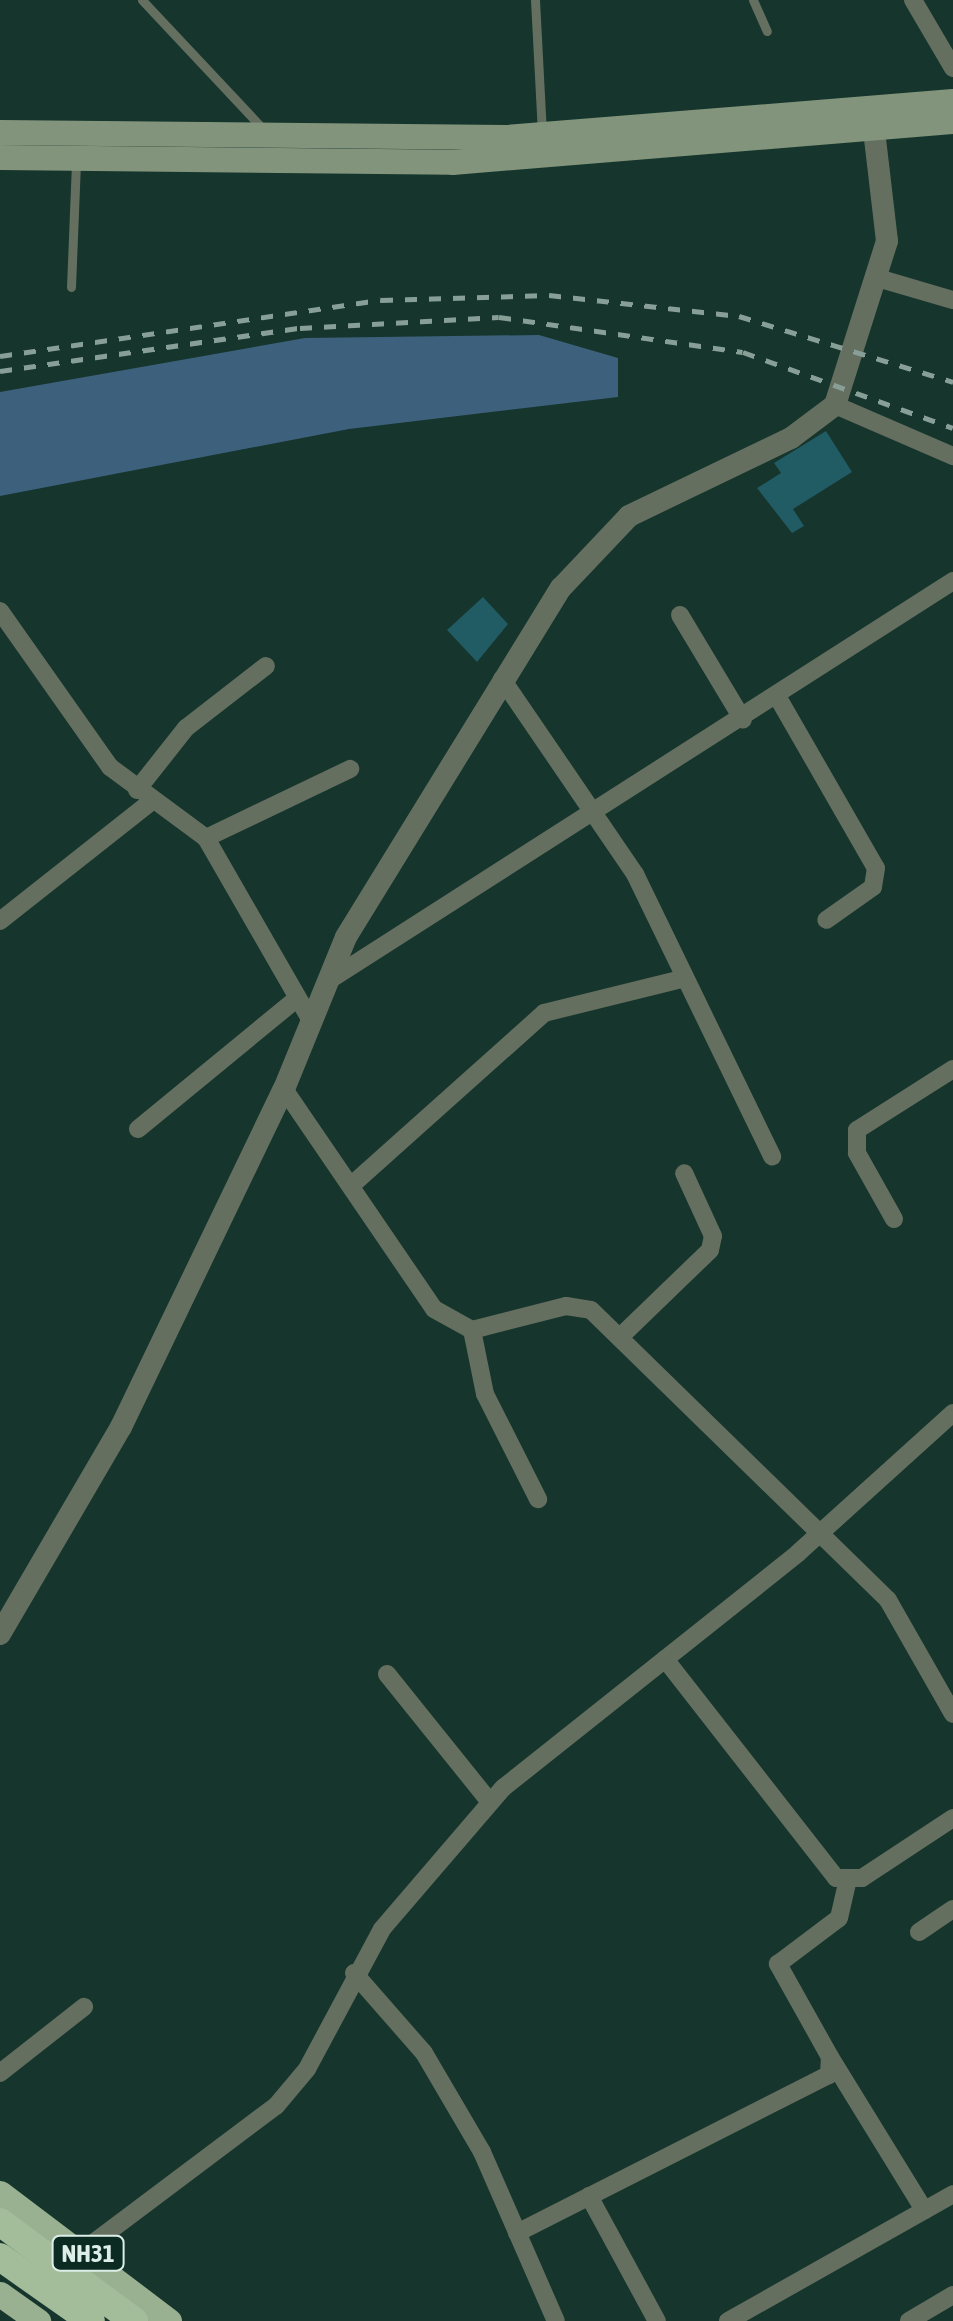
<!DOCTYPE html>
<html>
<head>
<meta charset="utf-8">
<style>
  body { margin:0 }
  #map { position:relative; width:953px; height:2321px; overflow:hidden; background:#16352c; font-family:"Asap Condensed",sans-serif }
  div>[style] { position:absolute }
  .water>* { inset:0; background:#3d617d }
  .building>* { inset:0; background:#215b63 }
  .service>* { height:9px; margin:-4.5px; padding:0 4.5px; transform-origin:4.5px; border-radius:4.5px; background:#646f60 }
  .minor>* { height:18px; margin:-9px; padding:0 9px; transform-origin:9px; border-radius:9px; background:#646f60 }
  .tertiary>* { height:22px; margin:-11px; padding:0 11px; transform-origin:11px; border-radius:11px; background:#646f60 }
  .secondary>* { height:25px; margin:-12.5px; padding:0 12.5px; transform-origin:12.5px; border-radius:12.5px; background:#82947c }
  .primary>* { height:25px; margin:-12.5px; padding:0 12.5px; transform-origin:12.5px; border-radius:12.5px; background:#99b091 }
  .trunk>* { height:28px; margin:-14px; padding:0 14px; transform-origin:14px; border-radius:14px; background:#a3bd9a }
  .rail>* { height:5px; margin-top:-2.5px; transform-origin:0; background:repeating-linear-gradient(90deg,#879f97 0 12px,transparent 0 24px) }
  span { translate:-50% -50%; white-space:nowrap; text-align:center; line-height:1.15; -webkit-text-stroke:10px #0b2b22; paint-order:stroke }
  .shield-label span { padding:2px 8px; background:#0b2b22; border:2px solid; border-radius:8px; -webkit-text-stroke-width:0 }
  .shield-label { font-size:25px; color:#dceee7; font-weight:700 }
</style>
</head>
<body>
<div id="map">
  <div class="water">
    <div style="clip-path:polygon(539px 335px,618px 358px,618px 397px,349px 429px,0 496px,0 392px,305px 338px)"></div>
  </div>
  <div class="building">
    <div style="clip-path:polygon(826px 431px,852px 472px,793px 509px,804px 526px,792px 533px,757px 488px,781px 473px,774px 463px)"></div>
    <div style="clip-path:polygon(483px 597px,508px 624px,477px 662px,447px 630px)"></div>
  </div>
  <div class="service">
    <div style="left:142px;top:0;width:178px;rotate:46.8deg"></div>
    <div style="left:535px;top:0;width:132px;rotate:87deg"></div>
    <div style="left:753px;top:0;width:34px;rotate:66deg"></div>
    <div style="left:71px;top:287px;width:125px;rotate:-87.7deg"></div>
  </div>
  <div class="minor">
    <div style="left:913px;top:0;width:79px;rotate:59.5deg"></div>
    <div style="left:881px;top:279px;width:75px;rotate:16.3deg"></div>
    <div style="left:835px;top:405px;width:129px;rotate:23.4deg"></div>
    <div style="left:0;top:611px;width:191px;rotate:54.8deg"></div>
    <div style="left:110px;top:767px;width:119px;rotate:36.5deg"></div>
    <div style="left:206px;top:838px;width:209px;rotate:60.1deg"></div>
    <div style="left:680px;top:615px;width:122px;rotate:59deg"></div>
    <div style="left:502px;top:679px;width:236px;rotate:55.7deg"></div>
    <div style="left:635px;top:874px;width:314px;rotate:64.1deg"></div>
    <div style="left:777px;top:696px;width:198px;rotate:60.1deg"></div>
    <div style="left:876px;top:868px;width:19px;rotate:99deg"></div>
    <div style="left:873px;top:887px;width:57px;rotate:144.9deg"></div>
    <div style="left:137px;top:790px;width:79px;rotate:-51.7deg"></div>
    <div style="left:186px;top:728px;width:101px;rotate:-37.8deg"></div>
    <div style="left:206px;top:838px;width:160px;rotate:-25.6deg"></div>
    <div style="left:0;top:921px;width:195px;rotate:-38.3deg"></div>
    <div style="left:328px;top:981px;width:742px;rotate:-32.62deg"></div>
    <div style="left:284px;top:1089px;width:266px;rotate:55.7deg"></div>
    <div style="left:434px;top:1309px;width:43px;rotate:28.9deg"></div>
    <div style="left:472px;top:1330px;width:97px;rotate:-14.3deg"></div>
    <div style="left:566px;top:1306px;width:25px;rotate:9deg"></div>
    <div style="left:591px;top:1310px;width:415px;rotate:44.3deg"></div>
    <div style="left:888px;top:1600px;width:131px;rotate:60.3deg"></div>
    <div style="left:138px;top:1129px;width:205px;rotate:-39.4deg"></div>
    <div style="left:354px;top:1183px;width:255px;rotate:-41.8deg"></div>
    <div style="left:544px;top:1013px;width:145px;rotate:-13.9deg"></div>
    <div style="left:894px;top:1219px;width:76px;rotate:-119.3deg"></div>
    <div style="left:857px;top:1153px;width:23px;rotate:-90deg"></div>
    <div style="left:857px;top:1130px;width:114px;rotate:-32.4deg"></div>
    <div style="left:472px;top:1330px;width:65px;rotate:78.5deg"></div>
    <div style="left:485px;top:1394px;width:118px;rotate:63.2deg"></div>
    <div style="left:620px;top:1337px;width:125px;rotate:-44deg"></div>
    <div style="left:710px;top:1250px;width:14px;rotate:-78deg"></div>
    <div style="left:713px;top:1236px;width:69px;rotate:-114.7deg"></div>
    <div style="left:665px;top:1659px;width:278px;rotate:52deg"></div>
    <div style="left:836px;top:1878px;width:26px"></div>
    <div style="left:862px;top:1878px;width:109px;rotate:-33.4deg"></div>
    <div style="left:387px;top:1674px;width:164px;rotate:51.2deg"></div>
    <div style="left:919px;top:1932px;width:41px;rotate:-34.1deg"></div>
    <div style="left:354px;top:1973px;width:106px;rotate:48.8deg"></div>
    <div style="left:424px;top:2053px;width:115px;rotate:59.6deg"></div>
    <div style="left:482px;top:2152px;width:184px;rotate:66.4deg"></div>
    <div style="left:830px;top:2057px;width:180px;rotate:58.4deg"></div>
    <div style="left:0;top:2073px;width:107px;rotate:-38.2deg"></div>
    <div style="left:589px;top:2196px;width:142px;rotate:61.5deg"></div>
    <div style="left:517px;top:2233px;width:350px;rotate:-26.9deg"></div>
    <div style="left:829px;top:2075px;width:18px;rotate:-87deg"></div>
    <div style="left:830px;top:2057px;width:107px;rotate:-119.2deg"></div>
    <div style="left:778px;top:1964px;width:76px;rotate:-37deg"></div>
    <div style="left:839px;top:1918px;width:37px;rotate:-77deg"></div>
    <div style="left:84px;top:2250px;width:240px;rotate:-36.9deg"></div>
    <div style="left:276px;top:2106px;width:48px;rotate:-50deg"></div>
    <div style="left:307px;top:2069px;width:159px;rotate:-61.8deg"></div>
    <div style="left:382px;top:1929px;width:186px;rotate:-49.4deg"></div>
    <div style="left:503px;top:1788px;width:377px;rotate:-38.5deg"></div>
    <div style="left:798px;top:1553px;width:209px;rotate:-42.1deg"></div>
    <div style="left:728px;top:2321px;width:258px;rotate:-29.4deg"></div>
    <div style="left:909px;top:2321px;width:51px;rotate:-30.6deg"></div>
  </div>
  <div class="tertiary">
    <div style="left:0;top:1634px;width:240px;rotate:-59.7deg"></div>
    <div style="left:121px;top:1427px;width:375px;rotate:-64.3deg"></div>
    <div style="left:284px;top:1089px;width:164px;rotate:-67.8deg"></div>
    <div style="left:346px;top:937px;width:410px;rotate:-58.4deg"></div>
    <div style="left:561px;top:588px;width:99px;rotate:-46.6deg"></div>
    <div style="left:629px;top:516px;width:180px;rotate:-25.7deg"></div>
    <div style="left:791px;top:438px;width:55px;rotate:-36.9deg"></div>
    <div style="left:835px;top:405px;width:172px;rotate:-72.4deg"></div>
    <div style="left:887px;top:241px;width:111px;rotate:-96.7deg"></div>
  </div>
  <div class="secondary">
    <div style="left:0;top:132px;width:506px;rotate:0.57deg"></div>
    <div style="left:506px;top:137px;width:448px;rotate:-4.6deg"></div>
    <div style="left:0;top:157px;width:452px;rotate:0.6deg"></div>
    <div style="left:452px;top:162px;width:503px;rotate:-4.68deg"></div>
  </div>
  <div class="primary">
    <div style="left:0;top:2193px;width:212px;rotate:37.1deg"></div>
    <div style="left:0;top:2294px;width:47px;rotate:35.4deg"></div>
  </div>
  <div class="trunk">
    <div style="left:0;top:2222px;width:167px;rotate:36.5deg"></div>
    <div style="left:0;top:2257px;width:111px;rotate:35.1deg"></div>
  </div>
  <div class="rail">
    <div style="left:0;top:356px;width:385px;rotate:-8.4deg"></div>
    <div style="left:381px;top:300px;width:168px;rotate:-1.7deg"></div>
    <div style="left:549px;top:295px;width:191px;rotate:6.3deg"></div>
    <div style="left:739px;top:316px;width:224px;rotate:17.1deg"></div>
    <div style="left:0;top:371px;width:303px;rotate:-8.2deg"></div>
    <div style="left:300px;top:328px;width:199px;rotate:-3.2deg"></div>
    <div style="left:499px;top:317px;width:246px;rotate:8.2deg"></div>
    <div style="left:743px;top:352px;width:223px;rotate:19.9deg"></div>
  </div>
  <div class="shield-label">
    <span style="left:88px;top:2253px">NH31</span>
  </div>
</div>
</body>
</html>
